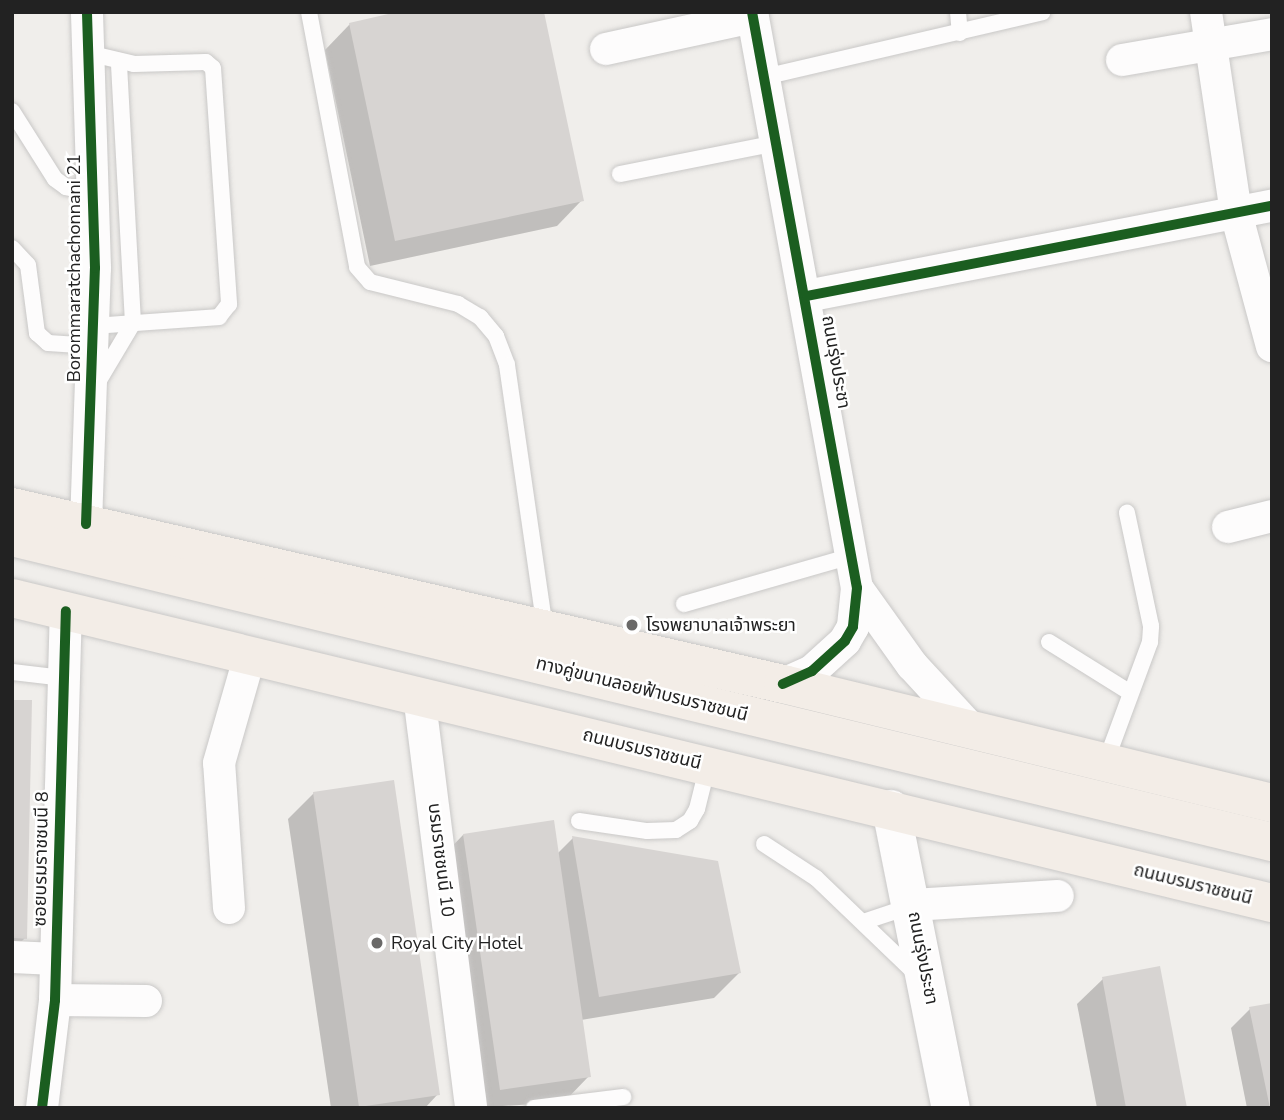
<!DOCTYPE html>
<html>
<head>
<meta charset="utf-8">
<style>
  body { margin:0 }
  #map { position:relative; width:1284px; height:1120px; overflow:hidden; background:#f0eeeb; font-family:"Nunito Sans","Noto Sans Thai",sans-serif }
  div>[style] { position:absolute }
  .shadow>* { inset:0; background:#0003 }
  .building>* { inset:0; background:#d7d4d2 }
  .roads { filter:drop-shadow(0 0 2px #c9c8c7) drop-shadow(0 0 2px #c9c8c7) }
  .service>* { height:16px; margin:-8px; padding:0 8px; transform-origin:8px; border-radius:8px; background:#fdfcfc }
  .minor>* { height:32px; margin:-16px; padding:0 16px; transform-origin:16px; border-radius:16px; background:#fdfcfc }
  .tertiary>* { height:38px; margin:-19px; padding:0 19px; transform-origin:19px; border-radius:19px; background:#fdfcfc }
  .primary>* { height:38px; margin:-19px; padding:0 19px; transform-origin:19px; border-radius:19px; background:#f3ede7 }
  .cycleway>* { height:10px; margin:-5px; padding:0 5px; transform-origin:5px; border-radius:5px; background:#1b5e20 }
  .dots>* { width:19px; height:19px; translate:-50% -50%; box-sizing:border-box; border:4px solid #fff; border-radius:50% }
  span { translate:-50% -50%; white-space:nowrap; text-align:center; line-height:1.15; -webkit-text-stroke:5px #fff; paint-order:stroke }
  .street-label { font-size:18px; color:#222 }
  .poi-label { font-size:18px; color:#222 }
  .left { translate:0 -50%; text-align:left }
  .frame { position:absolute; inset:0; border:14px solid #222; pointer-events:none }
</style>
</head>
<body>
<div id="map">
  <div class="shadow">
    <div style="clip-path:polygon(350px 24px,582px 200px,557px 226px,370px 266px,325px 50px)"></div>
    <div style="clip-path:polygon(12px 702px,25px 938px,12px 951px)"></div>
    <div style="clip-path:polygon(314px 793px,438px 1094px,425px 1108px,331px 1108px,288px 819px)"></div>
    <div style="clip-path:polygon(463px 835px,557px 854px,573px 838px,739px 973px,714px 998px,581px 1020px,589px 1076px,564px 1102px,474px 1108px,438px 861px)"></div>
    <div style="clip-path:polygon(1103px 979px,1185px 1108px,1097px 1108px,1077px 1004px)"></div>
    <div style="clip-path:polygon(1250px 1009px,1272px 1108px,1247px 1108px,1231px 1028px)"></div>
  </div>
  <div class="building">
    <div style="clip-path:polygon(397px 12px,544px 12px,584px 201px,395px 241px,349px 23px)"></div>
    <div style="clip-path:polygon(12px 700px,32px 700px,27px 939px,12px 938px)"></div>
    <div style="clip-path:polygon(394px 780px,440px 1095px,359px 1107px,313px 792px)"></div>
    <div style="clip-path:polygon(554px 820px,591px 1077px,500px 1090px,463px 834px)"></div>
    <div style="clip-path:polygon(572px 836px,718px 861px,741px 973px,599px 997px)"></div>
    <div style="clip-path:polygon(1160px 966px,1187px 1108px,1126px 1108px,1102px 977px)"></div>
    <div style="clip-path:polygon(1272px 1003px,1272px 1108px,1270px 1108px,1249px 1007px)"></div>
  </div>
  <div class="roads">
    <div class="service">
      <div style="left:309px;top:12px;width:259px;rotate:79.3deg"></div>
      <div style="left:357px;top:267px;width:20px;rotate:49deg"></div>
      <div style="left:370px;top:282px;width:91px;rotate:14deg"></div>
      <div style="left:458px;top:304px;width:26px;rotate:31deg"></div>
      <div style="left:480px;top:317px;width:25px;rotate:50deg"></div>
      <div style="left:496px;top:336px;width:31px;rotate:69deg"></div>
      <div style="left:507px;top:365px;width:268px;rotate:81.8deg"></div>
      <div style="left:958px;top:12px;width:21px;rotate:85deg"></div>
      <div style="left:88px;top:53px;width:47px;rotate:13.4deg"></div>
      <div style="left:134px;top:64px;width:72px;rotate:-1.6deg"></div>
      <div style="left:206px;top:62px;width:9px;rotate:41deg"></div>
      <div style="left:213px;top:68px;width:237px;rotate:86.1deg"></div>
      <div style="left:229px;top:304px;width:16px;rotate:128deg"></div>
      <div style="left:219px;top:317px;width:125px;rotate:175.9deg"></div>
      <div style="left:764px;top:77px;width:286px;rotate:-13.1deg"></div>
      <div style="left:12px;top:111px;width:80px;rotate:57.7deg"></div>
      <div style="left:55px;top:179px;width:14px;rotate:36deg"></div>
      <div style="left:66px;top:187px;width:27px;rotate:13deg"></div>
      <div style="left:620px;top:174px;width:160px;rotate:-11.2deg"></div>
      <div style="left:12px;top:248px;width:23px;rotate:47deg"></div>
      <div style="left:28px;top:265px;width:69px;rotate:82.5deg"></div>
      <div style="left:37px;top:333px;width:15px;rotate:42deg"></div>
      <div style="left:48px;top:343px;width:46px;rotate:3.7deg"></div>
      <div style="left:95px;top:387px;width:74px;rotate:-59.3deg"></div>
      <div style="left:133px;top:323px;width:261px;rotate:-93.1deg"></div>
      <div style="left:684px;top:604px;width:174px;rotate:-16deg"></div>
      <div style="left:1049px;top:642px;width:94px;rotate:32deg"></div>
      <div style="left:12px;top:672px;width:51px;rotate:6.7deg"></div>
      <div style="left:1106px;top:761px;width:127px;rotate:-69.7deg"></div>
      <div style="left:1150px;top:642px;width:16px;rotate:-86deg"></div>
      <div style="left:1151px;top:626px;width:116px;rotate:-102deg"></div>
      <div style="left:579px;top:821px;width:69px;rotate:8.4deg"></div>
      <div style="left:647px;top:831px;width:29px;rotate:-2deg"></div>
      <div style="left:676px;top:830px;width:17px;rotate:-33deg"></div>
      <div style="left:690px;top:821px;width:14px;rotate:-60deg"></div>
      <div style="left:697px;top:809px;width:45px;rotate:-76deg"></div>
      <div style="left:764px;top:844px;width:62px;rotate:33.2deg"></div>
      <div style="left:816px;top:878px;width:139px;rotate:43.8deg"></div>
      <div style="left:863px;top:922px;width:51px;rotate:-18.4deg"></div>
      <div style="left:534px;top:1108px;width:90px;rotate:-7deg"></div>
    </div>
    <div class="minor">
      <div style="left:752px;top:12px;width:585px;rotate:79.67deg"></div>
      <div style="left:857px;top:588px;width:39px;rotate:96deg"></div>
      <div style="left:853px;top:627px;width:16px;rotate:120deg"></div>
      <div style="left:845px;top:641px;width:45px;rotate:137.7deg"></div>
      <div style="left:812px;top:671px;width:32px;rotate:156deg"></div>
      <div style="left:1206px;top:12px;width:203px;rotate:81.5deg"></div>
      <div style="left:1236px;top:213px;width:138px;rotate:74.9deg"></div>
      <div style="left:606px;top:49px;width:150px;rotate:-12.3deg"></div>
      <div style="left:1122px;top:60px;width:152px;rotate:-9.8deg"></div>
      <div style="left:807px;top:296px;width:474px;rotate:-11deg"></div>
      <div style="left:86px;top:524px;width:256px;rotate:-88deg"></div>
      <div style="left:95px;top:268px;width:256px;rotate:-91.8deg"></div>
      <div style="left:1228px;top:527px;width:45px;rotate:-14deg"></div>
      <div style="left:857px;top:588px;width:95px;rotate:54.5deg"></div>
      <div style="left:912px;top:665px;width:90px;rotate:47.3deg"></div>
      <div style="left:419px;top:695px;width:416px;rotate:82.8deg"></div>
      <div style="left:913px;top:905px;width:145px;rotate:-3.6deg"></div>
      <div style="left:229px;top:908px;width:145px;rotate:-93.9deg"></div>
      <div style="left:219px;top:763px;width:112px;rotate:-74deg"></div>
      <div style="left:12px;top:957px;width:44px;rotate:2.6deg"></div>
      <div style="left:55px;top:1000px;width:91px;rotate:0.6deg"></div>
      <div style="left:42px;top:1108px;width:109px;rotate:-83.1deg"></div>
      <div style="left:55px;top:1000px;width:389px;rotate:-88.4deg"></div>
    </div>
    <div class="tertiary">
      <div style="left:891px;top:809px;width:305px;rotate:78.7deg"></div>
    </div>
    <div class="primary">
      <div style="left:12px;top:507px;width:791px;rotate:12.93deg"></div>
      <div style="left:783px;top:684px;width:503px;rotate:13.68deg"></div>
      <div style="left:12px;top:537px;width:1296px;rotate:13.61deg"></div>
      <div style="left:12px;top:598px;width:1296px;rotate:13.61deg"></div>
    </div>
  </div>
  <div class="cycleway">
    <div style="left:752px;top:12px;width:585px;rotate:79.67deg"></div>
    <div style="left:857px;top:588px;width:39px;rotate:96deg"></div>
    <div style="left:853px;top:627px;width:16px;rotate:120deg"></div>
    <div style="left:845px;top:641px;width:45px;rotate:137.7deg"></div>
    <div style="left:812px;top:671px;width:32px;rotate:156deg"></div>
    <div style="left:807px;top:296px;width:474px;rotate:-11deg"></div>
    <div style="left:86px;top:524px;width:256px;rotate:-88deg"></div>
    <div style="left:95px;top:268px;width:256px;rotate:-91.8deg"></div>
    <div style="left:42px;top:1108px;width:109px;rotate:-83.1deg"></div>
    <div style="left:55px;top:1000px;width:389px;rotate:-88.4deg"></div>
  </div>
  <div class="dots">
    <div style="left:632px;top:625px;background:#6a6968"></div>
    <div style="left:377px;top:943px;background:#6a6968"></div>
  </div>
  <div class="street-label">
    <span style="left:74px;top:268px;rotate:-90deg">Borommaratchachonnani 21</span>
    <span style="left:836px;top:362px;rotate:80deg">ถนนรุ่งประชา</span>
    <span style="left:642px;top:689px;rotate:14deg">ทางคู่ขนานลอยฟ้าบรมราชชนนี</span>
    <span style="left:642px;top:749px;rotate:14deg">ถนนบรมราชชนนี</span>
    <span style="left:41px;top:859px;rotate:-89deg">ซอยบรมราชชนนี 8</span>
    <span style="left:441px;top:860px;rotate:83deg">บรมราชชนนี 10</span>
    <span style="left:1193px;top:884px;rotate:14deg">ถนนบรมราชชนนี</span>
    <span style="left:923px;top:958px;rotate:79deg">ถนนรุ่งประชา</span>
  </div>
  <div class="poi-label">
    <span class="left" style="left:646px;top:625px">โรงพยาบาลเจ้าพระยา</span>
    <span class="left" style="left:391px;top:943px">Royal City Hotel</span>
  </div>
  <div class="frame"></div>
</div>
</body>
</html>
